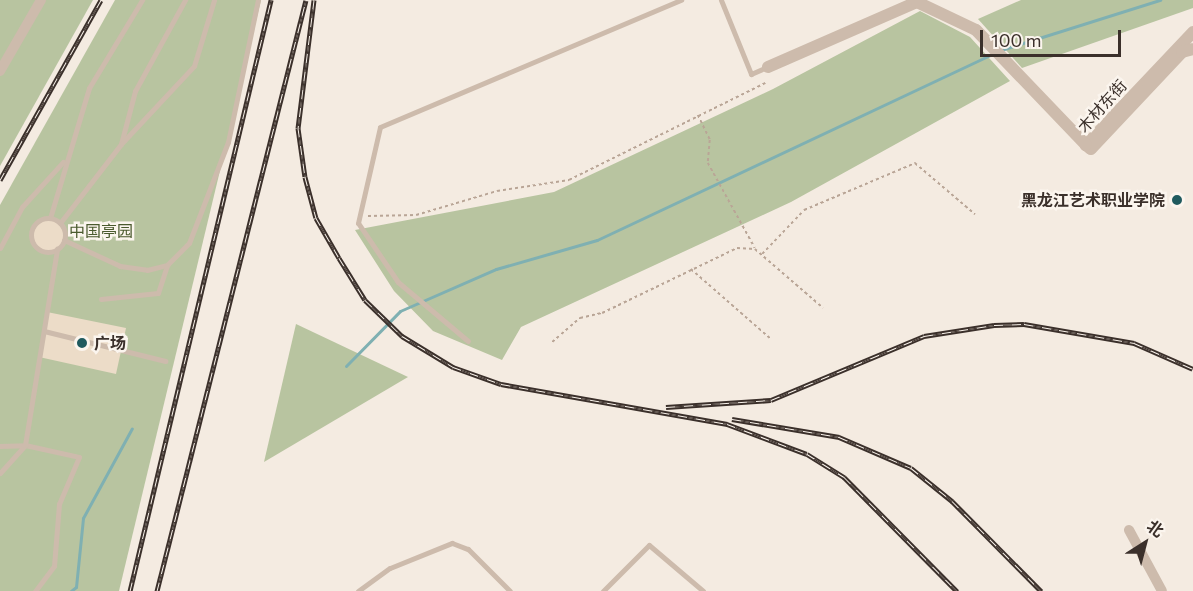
<!DOCTYPE html>
<html>
<head>
<meta charset="utf-8">
<style>
  body { margin:0 }
  #map { position:relative; width:1193px; height:591px; overflow:hidden; background:#f4ebe1; font-family:Commissioner,"Noto Sans SC",sans-serif }
  div>[style] { position:absolute }
  .green>* { inset:0; background:#b8c4a0 }
  .plaza>* { inset:0; background:#ecdcc8 }
  .round { border-radius:50% }
  .stream>* { height:3px; margin:-1.5px; padding:0 1.5px; transform-origin:1.5px; border-radius:1.5px; background:#7fb0b2 }
  .path>* { height:1.5px; margin-top:-0.75px; transform-origin:0; background:repeating-linear-gradient(90deg,#b9a596 0 3px,transparent 0 6px) }
  .service>* { height:5px; margin:-2.5px; padding:0 2.5px; transform-origin:2.5px; border-radius:2.5px; background:#cdbbac }
  .service>.ring { margin:-2.5px; padding:0; box-sizing:content-box; background:none; border:5px solid #cdbbac; border-radius:50% }
  .minor>* { height:10px; margin:-5px; padding:0 5px; transform-origin:5px; border-radius:5px; background:#cdbbac }
  .tertiary>* { height:12px; margin:-6px; padding:0 6px; transform-origin:6px; border-radius:6px; background:#cdbbac }
  .rail>* { height:5px; margin-top:-2.5px; transform-origin:0; background:repeating-linear-gradient(90deg,#fbf5ee 0 9px,#3b302b 0 18px); box-sizing:border-box; border-block:2px solid #3b302b }
  .dots>* { width:16px; height:16px; translate:-50% -50%; box-sizing:border-box; border:3px solid #fbf5ee; border-radius:50% }
  span { translate:-50% -50%; white-space:nowrap; text-align:center; line-height:1.15; -webkit-text-stroke:5px #fbf5ee; paint-order:stroke }
  .street-label { font-size:16px; color:#3b302b }
  .poi-label { font-size:16px; color:#3b302b; font-weight:700 }
  .right { translate:-100% -50%; text-align:right }
  .left { translate:0 -50%; text-align:left }
  .park-label { font-size:16px; color:#4a5a2e }
  .north { position:absolute; left:1115px; top:513px; width:60px; height:60px; -webkit-text-stroke:4px #fbf5ee; paint-order:stroke; rotate:36deg; font-size:16px; font-weight:700; line-height:24px; text-align:center; color:#3b302b }
  .north::after { content:''; display:block; margin:auto; width:21px; height:27px; background:#3b302b; clip-path:polygon(50% 0,100% 100%,50% 72%,0 100%) }
  .scale { position:absolute; left:980px; top:30px; width:141px; height:27px; box-sizing:border-box; border:3px solid #3b302b; border-top:0; padding-left:8px; font-size:18px; line-height:21px; white-space:nowrap; color:#3b302b; -webkit-text-stroke:4px #fbf5ee; paint-order:stroke }
</style>
</head>
<body>
<div id="map">
  <div class="green">
    <div style="clip-path:polygon(0 0,93px 0,0 166px)"></div>
    <div style="clip-path:polygon(115px 0,261px 0,119px 591px,0 591px,0 205px)"></div>
    <div style="clip-path:polygon(1021px 0,1193px 0,1193px 8px,1022px 68px,978px 19px)"></div>
    <div style="clip-path:polygon(920px 11px,970px 37px,1010px 81px,791px 202px,521px 327px,502px 360px,433px 331px,394px 291px,355px 230px,554px 192px,773px 89px)"></div>
    <div style="clip-path:polygon(296px 324px,408px 377px,264px 462px)"></div>
  </div>
  <div class="plaza">
    <div class="round" style="left:31px;top:218px;width:34px;height:34px"></div>
    <div style="clip-path:polygon(47px 312px,126px 328px,116px 374px,39px 357px)"></div>
  </div>
  <div class="stream">
    <div style="left:1001px;top:50px;width:167px;rotate:-17.5deg"></div>
    <div style="left:346px;top:366px;width:77px;rotate:-45.5deg"></div>
    <div style="left:400px;top:311px;width:105px;rotate:-23.6deg"></div>
    <div style="left:496px;top:269px;width:105px;rotate:-16deg"></div>
    <div style="left:597px;top:240px;width:438px;rotate:-25.2deg"></div>
    <div style="left:71px;top:591px;width:6px;rotate:-39deg"></div>
    <div style="left:76px;top:587px;width:69px;rotate:-84.2deg"></div>
    <div style="left:83px;top:518px;width:102px;rotate:-61.4deg"></div>
  </div>
  <div class="path">
    <div style="left:698px;top:115px;width:28px;rotate:64deg"></div>
    <div style="left:710px;top:140px;width:23px;rotate:95deg"></div>
    <div style="left:708px;top:163px;width:97px;rotate:61.1deg"></div>
    <div style="left:368px;top:216px;width:48px;rotate:-1.2deg"></div>
    <div style="left:416px;top:215px;width:84px;rotate:-16.5deg"></div>
    <div style="left:497px;top:191px;width:73px;rotate:-8.7deg"></div>
    <div style="left:569px;top:180px;width:219px;rotate:-26.3deg"></div>
    <div style="left:762px;top:254px;width:61px;rotate:-46.3deg"></div>
    <div style="left:804px;top:210px;width:121px;rotate:-22.9deg"></div>
    <div style="left:915px;top:163px;width:79px;rotate:40.4deg"></div>
    <div style="left:691px;top:269px;width:108px;rotate:41.2deg"></div>
    <div style="left:552px;top:342px;width:37px;rotate:-41deg"></div>
    <div style="left:580px;top:318px;width:23px;rotate:-13deg"></div>
    <div style="left:602px;top:313px;width:150px;rotate:-25.7deg"></div>
    <div style="left:737px;top:248px;width:18px;rotate:3deg"></div>
    <div style="left:755px;top:249px;width:90px;rotate:40.9deg"></div>
  </div>
  <div class="service">
    <div style="left:721px;top:0;width:80px;rotate:67.9deg"></div>
    <div style="left:751px;top:74px;width:17px;rotate:-24deg"></div>
    <div style="left:121px;top:144px;width:55px;rotate:-75.2deg"></div>
    <div style="left:135px;top:91px;width:104px;rotate:-61.2deg"></div>
    <div style="left:50px;top:218px;width:136px;rotate:-73.3deg"></div>
    <div style="left:89px;top:88px;width:103px;rotate:-58.9deg"></div>
    <div class="ring" style="left:31px;top:218px;width:29px;height:29px"></div>
    <div style="left:60px;top:223px;width:100px;rotate:-52.3deg"></div>
    <div style="left:121px;top:144px;width:107px;rotate:-46.9deg"></div>
    <div style="left:194px;top:66px;width:69px;rotate:-73.1deg"></div>
    <div style="left:64px;top:240px;width:62px;rotate:24.9deg"></div>
    <div style="left:120px;top:266px;width:27px;rotate:8deg"></div>
    <div style="left:147px;top:270px;width:21px;rotate:-14deg"></div>
    <div style="left:167px;top:265px;width:31px;rotate:-45deg"></div>
    <div style="left:189px;top:243px;width:108px;rotate:-68.9deg"></div>
    <div style="left:228px;top:142px;width:145px;rotate:-78.1deg"></div>
    <div style="left:0;top:248px;width:47px;rotate:-61.8deg"></div>
    <div style="left:22px;top:207px;width:61px;rotate:-47.7deg"></div>
    <div style="left:101px;top:299px;width:57px;rotate:-6deg"></div>
    <div style="left:158px;top:293px;width:29px;rotate:-72deg"></div>
    <div style="left:44px;top:331px;width:125px;rotate:13.9deg"></div>
    <div style="left:468px;top:341px;width:92px;rotate:-139.9deg"></div>
    <div style="left:398px;top:282px;width:71px;rotate:-124.1deg"></div>
    <div style="left:358px;top:223px;width:98px;rotate:-77.1deg"></div>
    <div style="left:380px;top:127px;width:327px;rotate:-22.9deg"></div>
    <div style="left:0;top:446px;width:25px;rotate:-2deg"></div>
    <div style="left:25px;top:445px;width:55px;rotate:12.5deg"></div>
    <div style="left:79px;top:457px;width:51px;rotate:113.1deg"></div>
    <div style="left:59px;top:504px;width:62px;rotate:94.6deg"></div>
    <div style="left:54px;top:566px;width:31px;rotate:127deg"></div>
    <div style="left:0;top:473px;width:38px;rotate:-48deg"></div>
    <div style="left:25px;top:445px;width:199px;rotate:-80.7deg"></div>
    <div style="left:358px;top:591px;width:39px;rotate:-36deg"></div>
    <div style="left:390px;top:568px;width:67px;rotate:-22deg"></div>
    <div style="left:452px;top:543px;width:17px;rotate:21deg"></div>
    <div style="left:468px;top:549px;width:59px;rotate:45deg"></div>
    <div style="left:603px;top:591px;width:65px;rotate:-45deg"></div>
    <div style="left:649px;top:545px;width:71px;rotate:40.4deg"></div>
  </div>
  <div class="minor">
    <div style="left:0;top:71px;width:82px;rotate:-60deg"></div>
    <div style="left:1129px;top:530px;width:69px;rotate:61.6deg"></div>
  </div>
  <div class="tertiary">
    <div style="left:1193px;top:32px;width:156px;rotate:133.4deg"></div>
    <div style="left:1086px;top:145px;width:6px;rotate:39deg"></div>
    <div style="left:1091px;top:149px;width:133px;rotate:-46.8deg"></div>
    <div style="left:1182px;top:52px;width:11px;rotate:-15deg"></div>
    <div style="left:768px;top:67px;width:163px;rotate:-23.6deg"></div>
    <div style="left:917px;top:2px;width:65px;rotate:25.4deg"></div>
    <div style="left:976px;top:30px;width:159px;rotate:46.3deg"></div>
  </div>
  <div class="rail">
    <div style="left:314px;top:0;width:129px;rotate:97.1deg"></div>
    <div style="left:298px;top:128px;width:49px;rotate:81.9deg"></div>
    <div style="left:305px;top:177px;width:42px;rotate:75deg"></div>
    <div style="left:316px;top:218px;width:46px;rotate:60.1deg"></div>
    <div style="left:339px;top:258px;width:49px;rotate:58.2deg"></div>
    <div style="left:365px;top:300px;width:52px;rotate:44.2deg"></div>
    <div style="left:402px;top:336px;width:60px;rotate:31.3deg"></div>
    <div style="left:453px;top:367px;width:51px;rotate:19.5deg"></div>
    <div style="left:501px;top:384px;width:230px;rotate:10deg"></div>
    <div style="left:727px;top:424px;width:85px;rotate:20.6deg"></div>
    <div style="left:807px;top:454px;width:44px;rotate:31.9deg"></div>
    <div style="left:844px;top:477px;width:161px;rotate:45.3deg"></div>
    <div style="left:0;top:180px;width:206px;rotate:-60.7deg"></div>
    <div style="left:666px;top:407px;width:105px;rotate:-3.8deg"></div>
    <div style="left:771px;top:400px;width:166px;rotate:-22.7deg"></div>
    <div style="left:924px;top:336px;width:71px;rotate:-8.9deg"></div>
    <div style="left:994px;top:325px;width:30px;rotate:-2deg"></div>
    <div style="left:1024px;top:324px;width:112px;rotate:9.8deg"></div>
    <div style="left:1134px;top:343px;width:64px;rotate:23.8deg"></div>
    <div style="left:732px;top:419px;width:109px;rotate:9.5deg"></div>
    <div style="left:839px;top:437px;width:78px;rotate:23.3deg"></div>
    <div style="left:911px;top:468px;width:53px;rotate:38.8deg"></div>
    <div style="left:952px;top:501px;width:127px;rotate:45.3deg"></div>
    <div style="left:130px;top:591px;width:608px;rotate:-76.58deg"></div>
    <div style="left:157px;top:591px;width:609px;rotate:-75.85deg"></div>
  </div>
  <div class="dots">
    <div style="left:1177px;top:200px;background:#1f5a5e"></div>
    <div style="left:82px;top:343px;background:#1f5a5e"></div>
  </div>
  <div class="street-label">
    <span style="left:1102px;top:106px;rotate:-48deg">木材东街</span>
  </div>
  <div class="poi-label">
    <span class="right" style="left:1165px;top:200px">黑龙江艺术职业学院</span>
    <span class="left" style="left:94px;top:343px">广场</span>
  </div>
  <div class="park-label">
    <span style="left:101px;top:231px">中国亭园</span>
  </div>
  <div class="north">北</div>
  <div class="scale">100 m</div>
</div>
</body>
</html>
